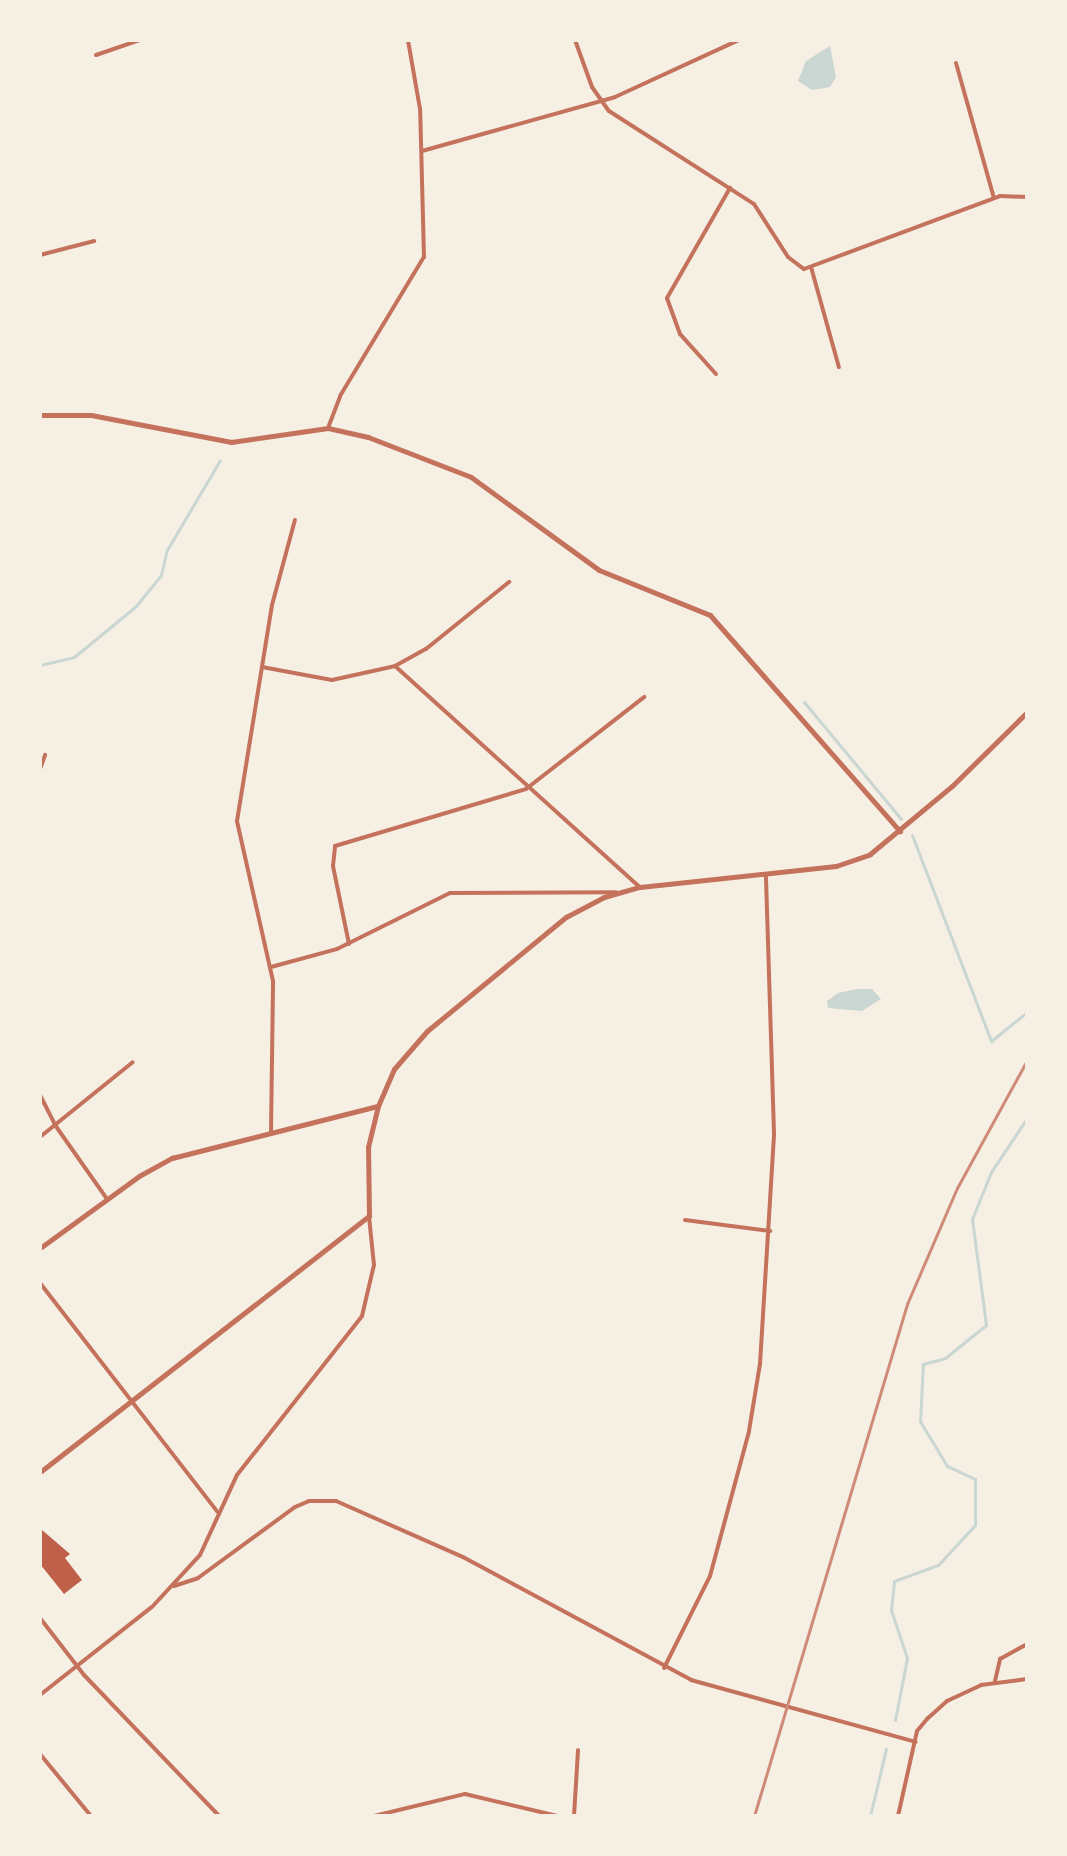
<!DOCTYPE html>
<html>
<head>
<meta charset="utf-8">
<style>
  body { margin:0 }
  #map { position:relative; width:1067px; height:1856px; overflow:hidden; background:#f6efe4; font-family:"Titillium Web",sans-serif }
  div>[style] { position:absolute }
  .water>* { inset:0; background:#c9d6d2 }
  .stream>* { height:3px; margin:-1.5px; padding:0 1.5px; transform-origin:1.5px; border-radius:1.5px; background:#c9d6d2 }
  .building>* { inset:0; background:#bf614a }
  .minor>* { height:4px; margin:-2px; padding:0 2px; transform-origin:2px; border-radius:2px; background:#c5725c }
  .tertiary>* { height:5px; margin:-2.5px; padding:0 2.5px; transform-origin:2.5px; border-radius:2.5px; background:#c5725c }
  .rail>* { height:3px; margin:-1.5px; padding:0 1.5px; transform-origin:1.5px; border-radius:1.5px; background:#cf8b77 }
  span { translate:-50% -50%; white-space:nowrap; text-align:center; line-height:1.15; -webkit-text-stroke:6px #f6efe4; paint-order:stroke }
  .frame { position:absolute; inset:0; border:42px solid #f6efe4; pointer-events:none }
</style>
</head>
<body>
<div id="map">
  <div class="water">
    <div style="clip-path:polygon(830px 46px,836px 77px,830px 87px,812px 90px,798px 81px,806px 61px)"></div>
    <div style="clip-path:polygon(857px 989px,872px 989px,881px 999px,862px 1011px,828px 1008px,827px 1001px,838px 993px)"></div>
  </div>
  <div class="stream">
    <div style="left:40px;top:665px;width:35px;rotate:-13deg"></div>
    <div style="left:74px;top:657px;width:80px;rotate:-39.4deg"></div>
    <div style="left:136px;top:606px;width:40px;rotate:-51deg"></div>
    <div style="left:161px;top:575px;width:26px;rotate:-77deg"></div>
    <div style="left:167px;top:550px;width:104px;rotate:-59.5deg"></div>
    <div style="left:804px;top:702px;width:152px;rotate:50.3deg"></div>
    <div style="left:912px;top:835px;width:221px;rotate:69deg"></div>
    <div style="left:991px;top:1041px;width:46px;rotate:-38.9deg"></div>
    <div style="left:895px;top:1720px;width:63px;rotate:-79deg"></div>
    <div style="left:907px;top:1658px;width:51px;rotate:-108.4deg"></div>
    <div style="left:891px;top:1610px;width:29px;rotate:-84deg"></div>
    <div style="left:894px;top:1581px;width:47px;rotate:-20deg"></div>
    <div style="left:938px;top:1565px;width:54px;rotate:-47.2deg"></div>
    <div style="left:975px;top:1525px;width:46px;rotate:-90deg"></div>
    <div style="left:975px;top:1479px;width:31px;rotate:-155deg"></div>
    <div style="left:947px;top:1466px;width:52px;rotate:-121deg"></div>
    <div style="left:920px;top:1421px;width:57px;rotate:-87deg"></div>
    <div style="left:923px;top:1364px;width:23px;rotate:-15deg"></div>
    <div style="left:945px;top:1358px;width:53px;rotate:-38.8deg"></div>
    <div style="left:986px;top:1325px;width:107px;rotate:-97.5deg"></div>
    <div style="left:972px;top:1219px;width:51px;rotate:-68deg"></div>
    <div style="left:991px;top:1172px;width:65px;rotate:-56.3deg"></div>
    <div style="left:870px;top:1816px;width:69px;rotate:-76.6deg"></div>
  </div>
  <div class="building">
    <div style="clip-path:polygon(42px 1530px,70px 1554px,65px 1558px,82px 1580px,64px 1594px,40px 1564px)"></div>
  </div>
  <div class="minor">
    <div style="left:575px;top:40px;width:50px;rotate:70.1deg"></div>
    <div style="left:592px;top:87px;width:29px;rotate:55deg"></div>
    <div style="left:609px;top:111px;width:172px;rotate:32.7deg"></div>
    <div style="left:754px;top:204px;width:63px;rotate:57.3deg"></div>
    <div style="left:788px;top:257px;width:20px;rotate:37deg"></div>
    <div style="left:804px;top:269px;width:209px;rotate:-20.4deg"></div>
    <div style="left:1000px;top:196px;width:27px;rotate:2deg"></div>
    <div style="left:96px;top:55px;width:46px;rotate:-18.8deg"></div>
    <div style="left:956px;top:63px;width:140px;rotate:74.3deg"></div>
    <div style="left:422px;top:151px;width:200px;rotate:-15.6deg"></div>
    <div style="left:615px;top:97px;width:136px;rotate:-24.7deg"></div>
    <div style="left:40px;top:255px;width:56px;rotate:-14.5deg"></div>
    <div style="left:811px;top:267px;width:104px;rotate:74.4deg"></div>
    <div style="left:716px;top:374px;width:54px;rotate:-132deg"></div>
    <div style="left:680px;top:334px;width:38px;rotate:-110deg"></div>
    <div style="left:667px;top:298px;width:127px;rotate:-60.2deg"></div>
    <div style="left:328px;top:428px;width:34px;rotate:-69deg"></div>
    <div style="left:340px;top:396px;width:162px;rotate:-58.9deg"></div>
    <div style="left:424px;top:257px;width:148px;rotate:-91.5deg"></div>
    <div style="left:420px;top:109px;width:70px;rotate:-99.9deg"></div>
    <div style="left:395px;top:666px;width:330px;rotate:42.1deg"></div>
    <div style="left:262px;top:667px;width:71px;rotate:10.5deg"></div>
    <div style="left:332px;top:680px;width:65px;rotate:-12.5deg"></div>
    <div style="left:395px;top:666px;width:35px;rotate:-29deg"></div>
    <div style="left:426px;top:649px;width:107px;rotate:-38.9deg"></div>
    <div style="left:40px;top:769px;width:15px;rotate:-70deg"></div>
    <div style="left:349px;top:944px;width:80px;rotate:-101.6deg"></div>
    <div style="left:333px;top:866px;width:20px;rotate:-84deg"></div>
    <div style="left:335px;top:846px;width:199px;rotate:-16.6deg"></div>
    <div style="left:526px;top:789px;width:150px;rotate:-37.9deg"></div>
    <div style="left:271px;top:967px;width:68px;rotate:-15.3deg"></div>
    <div style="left:337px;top:949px;width:126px;rotate:-26.4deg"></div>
    <div style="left:450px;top:893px;width:166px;rotate:-0.3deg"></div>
    <div style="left:40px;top:1095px;width:34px;rotate:63deg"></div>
    <div style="left:55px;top:1125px;width:90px;rotate:54.9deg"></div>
    <div style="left:271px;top:1131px;width:150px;rotate:-89.2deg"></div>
    <div style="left:273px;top:981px;width:164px;rotate:-102.7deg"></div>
    <div style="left:237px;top:821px;width:219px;rotate:-80.8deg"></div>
    <div style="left:272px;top:605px;width:88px;rotate:-74.9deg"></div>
    <div style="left:40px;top:1137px;width:119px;rotate:-38.9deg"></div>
    <div style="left:685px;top:1220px;width:86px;rotate:7.4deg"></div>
    <div style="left:40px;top:1283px;width:289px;rotate:52.2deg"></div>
    <div style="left:174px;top:1586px;width:25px;rotate:-18deg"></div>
    <div style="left:198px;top:1578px;width:120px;rotate:-36.2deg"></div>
    <div style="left:295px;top:1507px;width:15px;rotate:-23deg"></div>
    <div style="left:309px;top:1501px;width:27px"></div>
    <div style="left:336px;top:1501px;width:139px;rotate:23.8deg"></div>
    <div style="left:463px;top:1557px;width:259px;rotate:28.3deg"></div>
    <div style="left:691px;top:1680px;width:233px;rotate:15.4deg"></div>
    <div style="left:40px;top:1618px;width:72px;rotate:52.3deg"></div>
    <div style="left:84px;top:1675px;width:195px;rotate:46.2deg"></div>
    <div style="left:664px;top:1668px;width:103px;rotate:-63.4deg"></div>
    <div style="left:710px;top:1576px;width:150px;rotate:-74.9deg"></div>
    <div style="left:749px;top:1431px;width:68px;rotate:-80.7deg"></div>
    <div style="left:760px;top:1364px;width:231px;rotate:-86.5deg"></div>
    <div style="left:774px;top:1133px;width:259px;rotate:-91.8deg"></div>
    <div style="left:995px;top:1681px;width:23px;rotate:-77deg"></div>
    <div style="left:1000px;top:1659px;width:31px;rotate:-29deg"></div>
    <div style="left:40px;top:1695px;width:142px;rotate:-38.2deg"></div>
    <div style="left:152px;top:1607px;width:71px;rotate:-47.3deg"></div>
    <div style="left:200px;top:1555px;width:88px;rotate:-65.2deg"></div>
    <div style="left:237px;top:1475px;width:202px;rotate:-51.8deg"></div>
    <div style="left:362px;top:1316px;width:52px;rotate:-76.8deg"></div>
    <div style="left:374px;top:1265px;width:48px;rotate:-95.9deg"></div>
    <div style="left:40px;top:1754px;width:80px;rotate:50.6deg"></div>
    <div style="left:374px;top:1816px;width:94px;rotate:-13.6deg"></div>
    <div style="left:465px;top:1794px;width:95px;rotate:13.4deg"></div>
    <div style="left:574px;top:1816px;width:66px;rotate:-86.5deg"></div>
    <div style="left:898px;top:1816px;width:87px;rotate:-77.4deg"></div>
    <div style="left:917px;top:1731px;width:16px;rotate:-50deg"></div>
    <div style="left:927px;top:1719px;width:27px;rotate:-42deg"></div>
    <div style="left:947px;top:1701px;width:38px;rotate:-25deg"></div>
    <div style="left:981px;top:1685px;width:46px;rotate:-7.4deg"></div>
  </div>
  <div class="tertiary">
    <div style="left:40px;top:415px;width:51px"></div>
    <div style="left:91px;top:415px;width:143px;rotate:10.9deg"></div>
    <div style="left:231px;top:442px;width:98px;rotate:-8.2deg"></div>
    <div style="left:328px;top:428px;width:41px;rotate:12.7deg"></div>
    <div style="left:368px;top:437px;width:110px;rotate:21.2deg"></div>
    <div style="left:471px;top:477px;width:158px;rotate:36deg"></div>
    <div style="left:599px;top:570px;width:120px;rotate:22.1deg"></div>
    <div style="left:710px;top:615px;width:288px;rotate:48.7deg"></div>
    <div style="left:40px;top:1248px;width:122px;rotate:-36deg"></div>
    <div style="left:139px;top:1176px;width:38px;rotate:-29deg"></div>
    <div style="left:172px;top:1158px;width:211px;rotate:-14.2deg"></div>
    <div style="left:40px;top:1472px;width:417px;rotate:-37.9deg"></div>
    <div style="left:369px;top:1216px;width:69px;rotate:-90.8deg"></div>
    <div style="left:368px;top:1147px;width:42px;rotate:-76.3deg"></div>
    <div style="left:378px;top:1106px;width:40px;rotate:-66.6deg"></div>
    <div style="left:394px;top:1069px;width:50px;rotate:-49deg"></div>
    <div style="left:427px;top:1031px;width:180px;rotate:-39.4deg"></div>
    <div style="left:566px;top:917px;width:43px;rotate:-27.8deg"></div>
    <div style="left:604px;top:897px;width:37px;rotate:-16deg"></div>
    <div style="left:640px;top:887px;width:197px;rotate:-6.1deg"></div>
    <div style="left:836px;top:866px;width:36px;rotate:-19deg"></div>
    <div style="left:870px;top:854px;width:107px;rotate:-39.7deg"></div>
    <div style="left:952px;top:786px;width:105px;rotate:-44.6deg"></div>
  </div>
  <div class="rail">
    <div style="left:754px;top:1816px;width:534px;rotate:-73.36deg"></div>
    <div style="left:907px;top:1304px;width:126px;rotate:-66.7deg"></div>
    <div style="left:957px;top:1188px;width:146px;rotate:-61.3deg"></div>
  </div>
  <div class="frame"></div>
</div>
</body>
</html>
